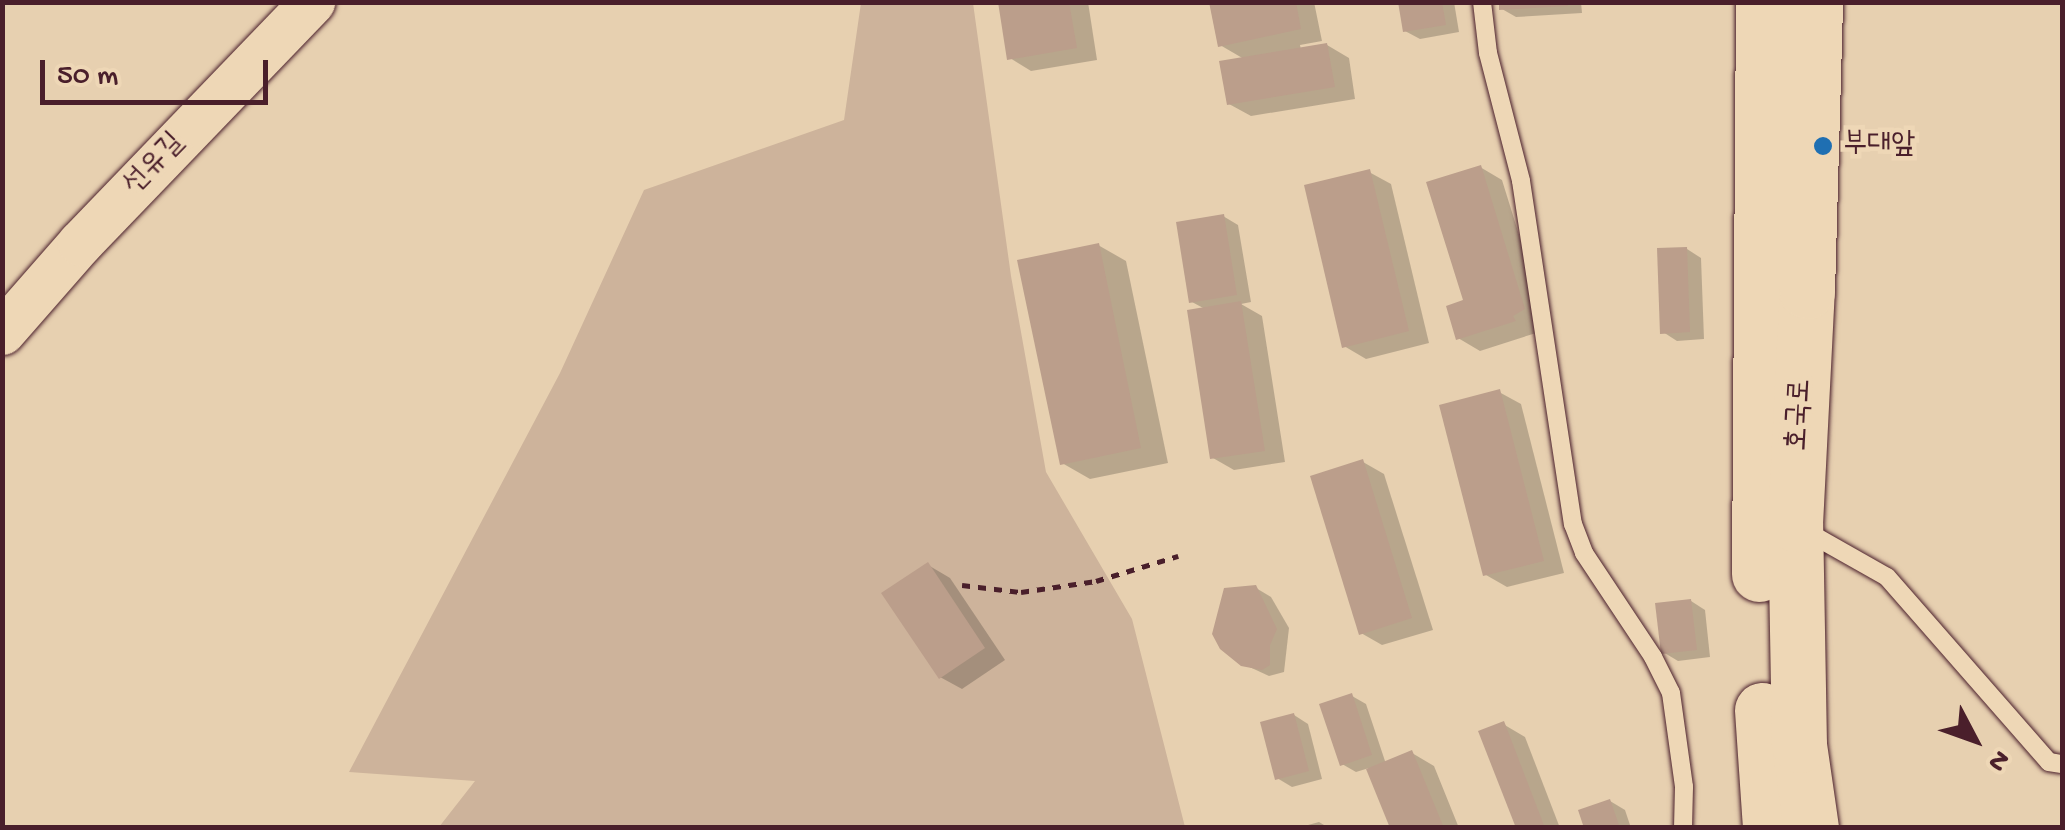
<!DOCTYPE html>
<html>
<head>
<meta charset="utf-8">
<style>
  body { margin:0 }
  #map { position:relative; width:2065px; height:830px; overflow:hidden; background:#e7d0b0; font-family:"Gochi Hand","Poor Story",sans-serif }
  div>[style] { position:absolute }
  .green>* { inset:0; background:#cdb39b }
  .shadow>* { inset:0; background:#0003 }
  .building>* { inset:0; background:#bb9e8b }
  .path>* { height:5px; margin-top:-2.5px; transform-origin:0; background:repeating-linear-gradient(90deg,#4a1f2b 0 8px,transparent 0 16px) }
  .roads { filter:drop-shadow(0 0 2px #4a1f2b) drop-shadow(0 0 2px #4a1f2b) }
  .service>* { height:18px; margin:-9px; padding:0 9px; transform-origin:9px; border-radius:9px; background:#eed7b6 }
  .tertiary>* { height:45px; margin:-22.5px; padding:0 22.5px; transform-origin:22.5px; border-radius:22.5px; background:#eed7b6 }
  .primary>* { height:55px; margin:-27.5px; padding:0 27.5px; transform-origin:27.5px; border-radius:27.5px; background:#eed7b6 }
  .dots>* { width:28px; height:28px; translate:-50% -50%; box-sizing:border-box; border:5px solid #eed7b6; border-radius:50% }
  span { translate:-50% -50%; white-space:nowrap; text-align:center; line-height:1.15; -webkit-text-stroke:9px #eed7b6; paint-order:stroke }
  .poi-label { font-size:30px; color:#4a1f2b }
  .left { translate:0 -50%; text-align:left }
  .street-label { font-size:30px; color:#4a1f2b }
  .frame { position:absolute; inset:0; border:5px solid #4a1f2b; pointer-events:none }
  .north { position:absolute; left:1925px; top:690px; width:100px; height:100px; -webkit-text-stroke:8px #eed7b6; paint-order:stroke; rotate:131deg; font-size:28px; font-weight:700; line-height:40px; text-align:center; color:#4a1f2b }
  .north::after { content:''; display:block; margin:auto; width:35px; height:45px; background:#4a1f2b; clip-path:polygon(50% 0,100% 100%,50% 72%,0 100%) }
  .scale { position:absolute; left:40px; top:60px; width:228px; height:45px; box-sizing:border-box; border:5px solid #4a1f2b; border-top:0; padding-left:12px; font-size:30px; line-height:35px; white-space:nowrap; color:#4a1f2b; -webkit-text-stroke:8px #eed7b6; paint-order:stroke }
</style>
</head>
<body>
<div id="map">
  <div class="green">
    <div style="clip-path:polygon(861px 3px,973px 3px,1011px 276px,1046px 472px,1132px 619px,1185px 827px,439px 827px,475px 781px,349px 772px,560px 373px,644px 190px,844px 120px)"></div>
  </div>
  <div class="shadow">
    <div style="clip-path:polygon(1001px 2px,1088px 2px,1097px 60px,1031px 71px,1010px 58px)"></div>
    <div style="clip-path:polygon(1211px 2px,1314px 2px,1322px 41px,1300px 45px,1301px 50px,1327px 45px,1349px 58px,1355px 99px,1251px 116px,1229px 104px,1244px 59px,1220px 45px)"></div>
    <div style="clip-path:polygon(1400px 2px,1454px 2px,1459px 32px,1420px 39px,1405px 31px)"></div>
    <div style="clip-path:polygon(1501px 2px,1581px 2px,1582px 13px,1516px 17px,1502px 9px)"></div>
    <div style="clip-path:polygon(1480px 167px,1502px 180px,1546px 322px,1534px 328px,1536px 333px,1480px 351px,1458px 338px)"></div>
    <div style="clip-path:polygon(1369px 172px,1391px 184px,1429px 343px,1366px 359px,1344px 346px)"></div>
    <div style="clip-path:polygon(1223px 216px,1238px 225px,1251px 302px,1241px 304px,1262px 316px,1285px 462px,1234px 470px,1213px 458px,1205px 309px,1192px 302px)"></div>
    <div style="clip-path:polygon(1098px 245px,1126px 261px,1168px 463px,1090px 479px,1062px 463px)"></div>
    <div style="clip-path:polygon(1687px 249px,1701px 258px,1704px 339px,1677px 341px,1663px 332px)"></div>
    <div style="clip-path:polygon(1499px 392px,1521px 404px,1564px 573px,1507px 587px,1486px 575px)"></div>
    <div style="clip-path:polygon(1363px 462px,1384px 474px,1433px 630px,1382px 645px,1361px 633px)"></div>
    <div style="clip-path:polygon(928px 565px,950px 578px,1005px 660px,962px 689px,940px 677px)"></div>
    <div style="clip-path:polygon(1256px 588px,1271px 597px,1289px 628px,1284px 672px,1269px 676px,1243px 664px)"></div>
    <div style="clip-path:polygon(1691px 601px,1705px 610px,1710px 657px,1678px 661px,1663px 652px)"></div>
    <div style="clip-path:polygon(1352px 696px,1366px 704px,1386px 764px,1412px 753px,1434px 766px,1459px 828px,1393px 828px,1369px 768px,1356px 772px,1342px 764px)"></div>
    <div style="clip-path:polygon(1294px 715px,1308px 724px,1322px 779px,1292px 787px,1277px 778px)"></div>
    <div style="clip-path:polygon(1503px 724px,1525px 737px,1560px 828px,1518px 828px)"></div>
    <div style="clip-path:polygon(1610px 801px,1625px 810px,1631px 828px,1586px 828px)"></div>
    <div style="clip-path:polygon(1319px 822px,1329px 828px,1297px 828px)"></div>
  </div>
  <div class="building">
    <div style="clip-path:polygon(998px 2px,1069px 2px,1077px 48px,1007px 60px)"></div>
    <div style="clip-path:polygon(1209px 2px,1296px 2px,1301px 29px,1218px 47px)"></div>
    <div style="clip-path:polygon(1398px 2px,1442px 2px,1446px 25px,1403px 32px)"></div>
    <div style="clip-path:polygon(1499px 2px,1568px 2px,1568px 6px,1499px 10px)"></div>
    <div style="clip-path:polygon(1327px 43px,1335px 87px,1227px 105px,1219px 61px)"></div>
    <div style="clip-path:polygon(1481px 165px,1525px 309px,1513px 316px,1516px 321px,1456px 340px,1446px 306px,1463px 300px,1426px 182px)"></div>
    <div style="clip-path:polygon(1370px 169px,1409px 331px,1342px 348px,1304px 185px)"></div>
    <div style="clip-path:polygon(1224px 214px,1237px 295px,1189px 303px,1176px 222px)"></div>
    <div style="clip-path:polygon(1099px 243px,1141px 448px,1060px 465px,1017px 260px)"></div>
    <div style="clip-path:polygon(1687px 247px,1690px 332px,1660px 334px,1657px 248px)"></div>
    <div style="clip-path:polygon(1241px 301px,1265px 451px,1210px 459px,1187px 310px)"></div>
    <div style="clip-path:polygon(1500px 389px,1544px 561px,1483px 576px,1439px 405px)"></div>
    <div style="clip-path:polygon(1363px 459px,1412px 618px,1359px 635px,1310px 476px)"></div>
    <div style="clip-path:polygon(928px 562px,985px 648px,939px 679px,881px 593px)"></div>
    <div style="clip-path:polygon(1256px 585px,1277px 629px,1270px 645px,1270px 665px,1262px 670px,1241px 666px,1220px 649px,1212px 634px,1224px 588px)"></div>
    <div style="clip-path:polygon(1691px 599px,1697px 650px,1661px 654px,1655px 603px)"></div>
    <div style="clip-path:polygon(1352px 693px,1372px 755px,1340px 766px,1319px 704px)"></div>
    <div style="clip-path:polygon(1294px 713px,1309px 771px,1275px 780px,1260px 722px)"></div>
    <div style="clip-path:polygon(1504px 721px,1545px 828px,1516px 828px,1478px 731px)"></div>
    <div style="clip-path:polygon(1412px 750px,1444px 828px,1390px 828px,1366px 769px)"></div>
    <div style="clip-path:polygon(1610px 799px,1620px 828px,1584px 828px,1578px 810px)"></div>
  </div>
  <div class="path">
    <div style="left:962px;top:585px;width:59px;rotate:6.8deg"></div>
    <div style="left:1021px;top:592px;width:76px;rotate:-8.3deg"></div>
    <div style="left:1096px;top:581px;width:86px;rotate:-17deg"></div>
  </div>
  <div class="roads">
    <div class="service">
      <div style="left:1482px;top:2px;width:51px;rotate:83.3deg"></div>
      <div style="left:1488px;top:53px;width:132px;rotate:75.5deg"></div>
      <div style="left:1521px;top:181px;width:347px;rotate:81.4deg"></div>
      <div style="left:1573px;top:524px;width:31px;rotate:69deg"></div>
      <div style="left:1584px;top:553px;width:125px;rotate:56.4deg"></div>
      <div style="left:1653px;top:657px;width:40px;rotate:63.4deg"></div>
      <div style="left:1671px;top:693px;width:95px;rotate:82.1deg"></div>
      <div style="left:1684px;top:787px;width:41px;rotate:91.4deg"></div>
      <div style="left:1804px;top:530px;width:95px;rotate:29.5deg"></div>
      <div style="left:1887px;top:577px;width:246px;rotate:48.8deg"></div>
      <div style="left:2049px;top:762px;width:13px;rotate:9deg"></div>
    </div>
    <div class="tertiary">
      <div style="left:2px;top:332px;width:118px;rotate:-48.8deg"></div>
      <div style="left:80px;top:243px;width:335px;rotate:-46.1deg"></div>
    </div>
    <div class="primary">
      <div style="left:1759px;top:574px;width:572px;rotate:-89.6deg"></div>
      <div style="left:1762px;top:710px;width:118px;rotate:86.1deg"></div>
      <div style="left:1811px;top:828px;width:84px;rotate:-98.2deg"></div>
      <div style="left:1799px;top:745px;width:221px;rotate:-91deg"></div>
      <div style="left:1795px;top:524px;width:233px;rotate:-87.1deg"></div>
      <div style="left:1807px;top:291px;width:289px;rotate:-88.4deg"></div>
    </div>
  </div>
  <div class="dots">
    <div style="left:1823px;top:146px;background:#1f6fb2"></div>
  </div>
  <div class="poi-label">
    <span class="left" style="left:1843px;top:146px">부대앞</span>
  </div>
  <div class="street-label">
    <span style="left:155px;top:165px;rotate:-46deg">선유길</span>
    <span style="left:1801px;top:415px;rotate:-87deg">호국로</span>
  </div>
  <div class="frame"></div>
  <div class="north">N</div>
  <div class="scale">50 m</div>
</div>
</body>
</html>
